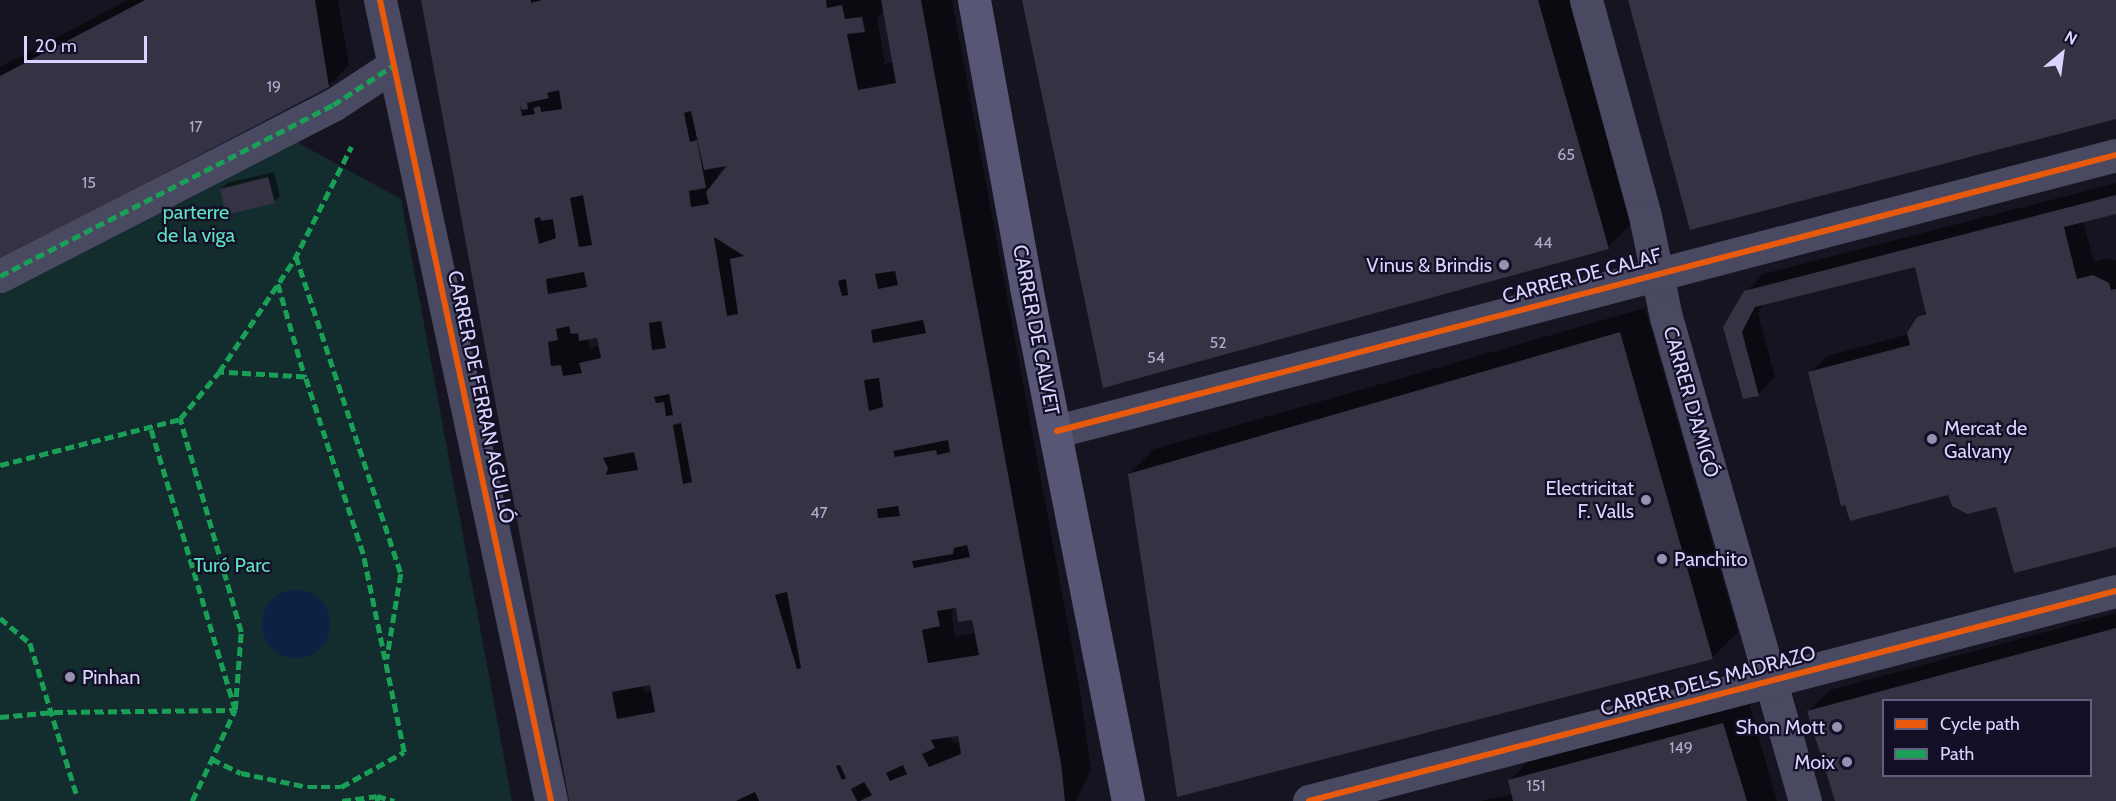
<!DOCTYPE html>
<html>
<head>
<meta charset="utf-8">
<style>
  body { margin:0 }
  #map { position:relative; width:2116px; height:801px; overflow:hidden; background:#161421; font-family:Cabin,sans-serif }
  div>[style] { position:absolute }
  .green>* { inset:0; background:#132c2d }
  .water>* { inset:0; background:#0d2144 }
  .round { border-radius:50% }
  .shadow>* { inset:0; background:#0007 }
  .building>* { inset:0; background:#343243 }
  .street>* { height:33px; margin:-16.5px; padding:0 16.5px; transform-origin:16.5px; border-radius:16.5px; background:#4a4962 }
  .secondary>* { height:33px; margin:-16.5px; padding:0 16.5px; transform-origin:16.5px; border-radius:16.5px; background:#575674 }
  .quiet>* { height:4.5px; margin-top:-2.25px; transform-origin:0; background:repeating-linear-gradient(90deg,#1a9f57 0 9px,transparent 0 13.5px) }
  .cycleway>* { height:6px; margin:-3px; padding:0 3px; transform-origin:3px; border-radius:3px; background:#e8590c }
  .dots>* { width:16px; height:16px; translate:-50% -50%; box-sizing:border-box; border:3px solid #130f26; border-radius:50% }
  span { translate:-50% -50%; white-space:nowrap; text-align:center; line-height:1.15; -webkit-text-stroke:4.5px #130f26; paint-order:stroke }
  .number-label { font-size:16px; color:#b0acd0 }
  .number-label span { -webkit-text-stroke-width:0 }
  .park-label { font-size:20px; color:#5fe0c0 }
  .poi-label { font-size:20px; color:#d9d4ff }
  .right { translate:-100% -50%; text-align:right }
  .left { translate:0 -50%; text-align:left }
  .street-label { font-size:20px; color:#d9d4ff }
  .legend { position:absolute; left:1882px; top:699px; width:210px; height:78px; box-sizing:border-box; background:#130f26; border:2px solid #625e7d; margin:0; padding:8px 10px; list-style:none; font-size:18px; color:#d9d4ff }
  .legend li { display:flex; align-items:center; gap:12px; height:30px }
  .legend b { width:30px; border:2px solid #625e7d }
  .north { position:absolute; left:2032px; top:24px; width:60px; height:60px; -webkit-text-stroke:4px #130f26; paint-order:stroke; rotate:29deg; font-size:16px; font-weight:700; line-height:24px; text-align:center; color:#d9d4ff }
  .north::after { content:''; display:block; margin:auto; width:21px; height:27px; background:#d9d4ff; clip-path:polygon(50% 0,100% 100%,50% 72%,0 100%) }
  .scale { position:absolute; left:24px; top:36px; width:123px; height:27px; box-sizing:border-box; border:3px solid #d9d4ff; border-top:0; padding-left:8px; font-size:18px; line-height:21px; white-space:nowrap; color:#d9d4ff; -webkit-text-stroke:4px #130f26; paint-order:stroke }
</style>
</head>
<body>
<div id="map">
  <div class="green">
    <div style="clip-path:polygon(293px 140px,401px 199px,512px 801px,0 801px,0 294px)"></div>
  </div>
  <div class="water">
    <div class="round" style="left:262px;top:590px;width:68px;height:68px"></div>
  </div>
  <div class="shadow">
    <div style="clip-path:polygon(128px 0,338px 0,349px 65px,328px 86px,0 258px,0 67px)"></div>
    <div style="clip-path:polygon(evenodd,422px 0,952px 0,1080px 690px,1091px 770px,1076px 801px,570px 801px,422px 0,885px 10px,894px 62px,881px 65px,885px 61px,877px 18px,885px 10px,422px 0,727px 164px,729px 166px,718px 179px,718px 174px,727px 164px,422px 0,598px 336px,600px 344px,590px 349px,588px 338px,598px 336px,422px 0,957px 606px,973px 618px,976px 633px,955px 637px,951px 613px,957px 606px,422px 0,651px 683px,652px 691px,645px 692px,643px 685px,651px 683px,422px 0,959px 734px,960px 741px,954px 743px,950px 736px,959px 734px)"></div>
    <div style="clip-path:polygon(1024px 0,1570px 0,1633px 222px,1608px 247px)"></div>
    <div style="clip-path:polygon(274px 172px,280px 196px,274px 202px,221px 189px,227px 183px)"></div>
    <div style="clip-path:polygon(2116px 183px,2116px 212px,2083px 221px,2094px 262px,2110px 258px,2116px 261px,2116px 545px,1997px 505px,1949px 494px,1810px 373px,1827px 356px,1909px 334px,1927px 309px,1916px 265px,1764px 303px,1758px 313px,1775px 377px,1758px 394px,1724px 327px,1746px 292px,1763px 274px)"></div>
    <div style="clip-path:polygon(1645px 308px,1738px 632px,1713px 657px,1178px 795px,1129px 474px,1154px 449px)"></div>
    <div style="clip-path:polygon(evenodd,2116px 613px,2116px 801px,1837px 801px,1809px 711px,1830px 690px,2116px 613px,1884px 700px,2090px 700px,2090px 776px,1884px 776px,1884px 700px)"></div>
    <div style="clip-path:polygon(1748px 699px,1777px 801px,1480px 801px,1513px 794px,1510px 780px,1535px 755px)"></div>
  </div>
  <div class="building">
    <div style="clip-path:polygon(145px 0,315px 0,329px 87px,0 260px,0 76px)"></div>
    <div style="clip-path:polygon(evenodd,421px 0,531px 0,531px 3px,542px 0,826px 0,827px 8px,842px 5px,845px 19px,862px 17px,865px 32px,847px 34px,858px 90px,896px 83px,881px 0,921px 0,1061px 763px,1065px 801px,860px 801px,872px 795px,864px 782px,851px 789px,857px 801px,759px 801px,755px 792px,736px 801px,569px 801px,421px 0,559px 90px,562px 109px,541px 112px,540px 106px,533px 108px,535px 114px,522px 116px,520px 104px,522px 110px,528px 109px,527px 103px,549px 98px,547px 93px,559px 90px,421px 0,691px 111px,704px 170px,727px 166px,706px 192px,709px 204px,691px 207px,689px 191px,706px 188px,697px 140px,690px 142px,684px 113px,691px 111px,421px 0,583px 195px,592px 245px,579px 247px,570px 198px,583px 195px,421px 0,540px 217px,541px 221px,553px 219px,556px 238px,539px 244px,534px 219px,540px 217px,421px 0,714px 237px,744px 256px,730px 259px,738px 314px,727px 316px,714px 237px,421px 0,895px 271px,898px 285px,878px 289px,875px 274px,895px 271px,421px 0,584px 272px,587px 287px,548px 294px,546px 279px,584px 272px,421px 0,846px 279px,848px 295px,842px 296px,838px 281px,846px 279px,421px 0,923px 320px,926px 333px,873px 343px,871px 330px,923px 320px,421px 0,661px 321px,666px 348px,652px 350px,649px 323px,661px 321px,421px 0,569px 326px,571px 334px,578px 333px,579px 341px,597px 338px,601px 358px,579px 363px,582px 373px,563px 376px,561px 365px,551px 366px,548px 342px,558px 340px,556px 329px,569px 326px,421px 0,879px 378px,883px 407px,869px 411px,864px 380px,879px 378px,421px 0,669px 394px,673px 415px,666px 416px,664px 402px,656px 403px,654px 397px,669px 394px,421px 0,681px 423px,692px 482px,683px 484px,673px 425px,681px 423px,421px 0,948px 440px,950px 452px,937px 455px,936px 450px,895px 457px,893px 451px,948px 440px,421px 0,634px 452px,638px 470px,606px 475px,608px 468px,603px 458px,634px 452px,421px 0,898px 506px,900px 516px,878px 518px,877px 509px,898px 506px,421px 0,967px 545px,970px 557px,914px 568px,912px 561px,953px 554px,954px 548px,967px 545px,421px 0,787px 592px,801px 668px,797px 669px,775px 595px,787px 592px,421px 0,956px 608px,958px 622px,972px 620px,979px 655px,928px 663px,922px 630px,940px 626px,937px 611px,956px 608px,421px 0,650px 685px,655px 712px,617px 719px,612px 692px,650px 685px,421px 0,958px 736px,961px 754px,929px 767px,922px 754px,935px 748px,931px 740px,958px 736px,421px 0,840px 765px,846px 778px,842px 780px,836px 766px,840px 765px,421px 0,903px 765px,907px 774px,890px 781px,886px 773px,903px 765px)"></div>
    <div style="clip-path:polygon(1022px 0,1538px 0,1609px 249px,1103px 388px)"></div>
    <div style="clip-path:polygon(1628px 0,2116px 0,2116px 119px,1690px 230px)"></div>
    <div style="clip-path:polygon(268px 177px,275px 203px,226px 215px,220px 189px)"></div>
    <div style="clip-path:polygon(2116px 195px,2116px 214px,2064px 227px,2077px 279px,2093px 275px,2109px 283px,2111px 290px,2116px 289px,2116px 547px,2014px 573px,1996px 507px,1967px 514px,1952px 506px,1948px 495px,1850px 521px,1845px 505px,1841px 506px,1808px 372px,1910px 345px,1907px 333px,1917px 317px,1926px 314px,1915px 267px,1755px 307px,1742px 332px,1759px 396px,1743px 399px,1723px 327px,1744px 291px)"></div>
    <div style="clip-path:polygon(1620px 332px,1713px 659px,1177px 797px,1128px 474px)"></div>
    <div style="clip-path:polygon(evenodd,2116px 628px,2116px 801px,1835px 801px,1807px 711px,2116px 628px,1884px 700px,2090px 700px,2090px 776px,1884px 776px,1884px 700px)"></div>
    <div style="clip-path:polygon(1723px 723px,1747px 801px,1513px 801px,1508px 780px)"></div>
  </div>
  <div class="street">
    <div style="left:380px;top:0;width:819px;rotate:77.95deg"></div>
    <div style="left:1586px;top:0;width:224px;rotate:74.7deg"></div>
    <div style="left:1645px;top:216px;width:103px;rotate:78.3deg"></div>
    <div style="left:1666px;top:317px;width:504px;rotate:73.98deg"></div>
    <div style="left:0;top:276px;width:374px;rotate:-27.2deg"></div>
    <div style="left:333px;top:105px;width:73px;rotate:-33.3deg"></div>
    <div style="left:1057px;top:431px;width:1094px;rotate:-14.61deg"></div>
    <div style="left:1309px;top:801px;width:834px;rotate:-14.59deg"></div>
  </div>
  <div class="secondary">
    <div style="left:974px;top:0;width:292px;rotate:79.7deg"></div>
    <div style="left:1026px;top:287px;width:524px;rotate:78.78deg"></div>
  </div>
  <div class="quiet">
    <div style="left:296px;top:256px;width:335px;rotate:71.7deg"></div>
    <div style="left:401px;top:574px;width:86px;rotate:99.4deg"></div>
    <div style="left:0;top:276px;width:374px;rotate:-27.2deg"></div>
    <div style="left:333px;top:105px;width:73px;rotate:-33.3deg"></div>
    <div style="left:278px;top:284px;width:97px;rotate:73.8deg"></div>
    <div style="left:0;top:465px;width:186px;rotate:-14.3deg"></div>
    <div style="left:0;top:618px;width:39px;rotate:40deg"></div>
    <div style="left:30px;top:643px;width:160px;rotate:72.9deg"></div>
    <div style="left:0;top:717px;width:54px;rotate:-5.3deg"></div>
    <div style="left:54px;top:712px;width:181px;rotate:-0.6deg"></div>
    <div style="left:235px;top:710px;width:296px;rotate:-106.7deg"></div>
    <div style="left:212px;top:759px;width:32px;rotate:26deg"></div>
    <div style="left:241px;top:773px;width:68px;rotate:11.8deg"></div>
    <div style="left:308px;top:787px;width:33px"></div>
    <div style="left:341px;top:787px;width:72px;rotate:-29.1deg"></div>
    <div style="left:404px;top:752px;width:202px;rotate:-101.7deg"></div>
    <div style="left:363px;top:554px;width:186px;rotate:-108.1deg"></div>
    <div style="left:305px;top:377px;width:86px;rotate:-176.7deg"></div>
    <div style="left:377px;top:796px;width:18px;rotate:16deg"></div>
    <div style="left:192px;top:801px;width:101px;rotate:-64.7deg"></div>
    <div style="left:235px;top:710px;width:78px;rotate:-85.6deg"></div>
    <div style="left:241px;top:632px;width:222px;rotate:-106deg"></div>
    <div style="left:180px;top:419px;width:61px;rotate:-50.3deg"></div>
    <div style="left:219px;top:372px;width:135px;rotate:-56.2deg"></div>
    <div style="left:294px;top:260px;width:127px;rotate:-63.2deg"></div>
    <div style="left:342px;top:801px;width:35px;rotate:-8deg"></div>
    <div style="left:377px;top:796px;width:5px;rotate:79deg"></div>
  </div>
  <div class="cycleway">
    <div style="left:380px;top:0;width:819px;rotate:77.95deg"></div>
    <div style="left:1057px;top:431px;width:1094px;rotate:-14.61deg"></div>
    <div style="left:1309px;top:801px;width:834px;rotate:-14.59deg"></div>
  </div>
  <div class="dots">
    <div style="left:1504px;top:265px;background:#9591b1"></div>
    <div style="left:1932px;top:439px;background:#9591b1"></div>
    <div style="left:1646px;top:500px;background:#9591b1"></div>
    <div style="left:1662px;top:559px;background:#9591b1"></div>
    <div style="left:70px;top:677px;background:#9591b1"></div>
    <div style="left:1837px;top:727px;background:#9591b1"></div>
    <div style="left:1847px;top:762px;background:#9591b1"></div>
  </div>
  <div class="number-label">
    <span style="left:274px;top:87px">19</span>
    <span style="left:196px;top:127px">17</span>
    <span style="left:1566px;top:155px">65</span>
    <span style="left:89px;top:183px">15</span>
    <span style="left:1543px;top:243px">44</span>
    <span style="left:1218px;top:343px">52</span>
    <span style="left:1156px;top:358px">54</span>
    <span style="left:819px;top:513px">47</span>
    <span style="left:1681px;top:748px">149</span>
    <span style="left:1536px;top:786px">151</span>
  </div>
  <div class="park-label">
    <span style="left:196px;top:224px">parterre<br>de la viga</span>
    <span style="left:232px;top:565px">Turó Parc</span>
  </div>
  <div class="poi-label">
    <span class="right" style="left:1492px;top:265px">Vinus &amp; Brindis</span>
    <span class="left" style="left:1944px;top:440px">Mercat de<br>Galvany</span>
    <span class="right" style="left:1634px;top:500px">Electricitat<br>F. Valls</span>
    <span class="left" style="left:1674px;top:559px">Panchito</span>
    <span class="left" style="left:82px;top:677px">Pinhan</span>
    <span class="right" style="left:1825px;top:727px">Shon Mott</span>
    <span class="right" style="left:1835px;top:762px">Moix</span>
  </div>
  <div class="street-label">
    <span style="left:1582px;top:276px;rotate:-15deg">CARRER DE CALAF</span>
    <span style="left:1036px;top:330px;rotate:79deg">CARRER DE CALVET</span>
    <span style="left:481px;top:397px;rotate:78deg">CARRER DE FERRAN AGULLÓ</span>
    <span style="left:1691px;top:402px;rotate:74deg">CARRER D'AMIGÓ</span>
    <span style="left:1708px;top:681px;rotate:-15deg">CARRER DELS MADRAZO</span>
  </div>
  <ul class="legend">
  <li><b style="height:8px;background:#e8590c"></b>Cycle path</li>
  <li><b style="height:8px;background:#1a9f57"></b>Path</li>
  </ul>
  <div class="north">N</div>
  <div class="scale">20 m</div>
</div>
</body>
</html>
